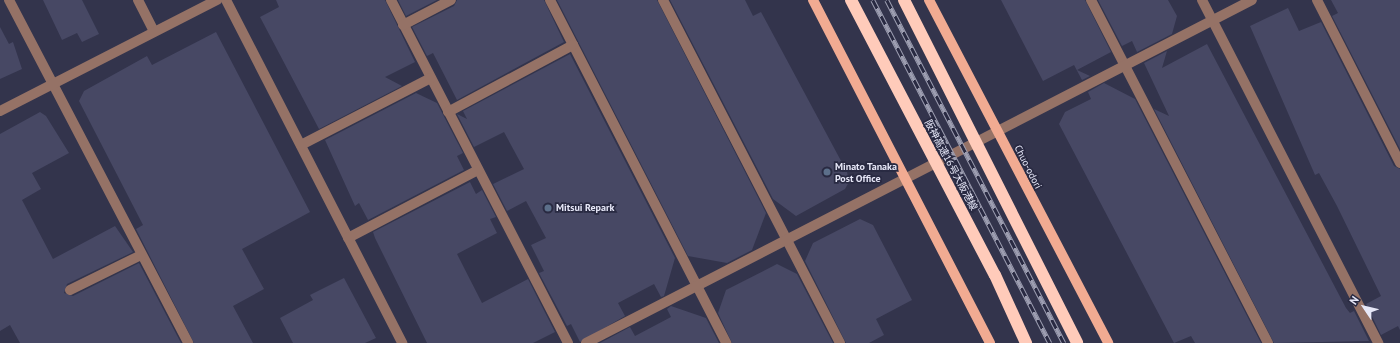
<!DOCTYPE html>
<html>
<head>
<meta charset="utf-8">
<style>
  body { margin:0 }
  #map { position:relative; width:1400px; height:343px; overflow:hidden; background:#33344c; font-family:"PT Sans","Noto Sans JP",sans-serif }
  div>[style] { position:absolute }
  .building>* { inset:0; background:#474864 }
  .minor>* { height:10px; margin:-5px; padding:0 5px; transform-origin:5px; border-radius:5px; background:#957266 }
  .major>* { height:10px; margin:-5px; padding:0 5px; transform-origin:5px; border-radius:5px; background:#f1ab92 }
  .rail>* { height:4.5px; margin-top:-2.25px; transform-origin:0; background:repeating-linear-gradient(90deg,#292a42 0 9px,#9d9eb1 0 18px); box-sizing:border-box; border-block:1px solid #9d9eb1 }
  .highway-bridge>* { height:12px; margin:-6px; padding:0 6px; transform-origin:6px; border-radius:6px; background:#ffcbba }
  .dots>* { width:11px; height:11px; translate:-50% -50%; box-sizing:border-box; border:2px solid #292a42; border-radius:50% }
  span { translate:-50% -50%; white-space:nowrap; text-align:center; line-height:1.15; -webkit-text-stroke:3.5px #292a42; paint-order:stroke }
  .street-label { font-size:10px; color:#e6e7f7 }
  .poi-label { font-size:10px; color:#e6e7f7; font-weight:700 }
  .left { translate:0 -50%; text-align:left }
  .north { position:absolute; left:1344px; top:287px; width:40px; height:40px; -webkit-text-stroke:3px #292a42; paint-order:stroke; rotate:305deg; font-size:11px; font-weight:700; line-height:16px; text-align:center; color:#e6e7f7 }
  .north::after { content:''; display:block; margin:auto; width:14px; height:18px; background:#e6e7f7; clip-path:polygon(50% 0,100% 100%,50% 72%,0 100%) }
</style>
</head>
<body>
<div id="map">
  <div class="building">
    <div style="clip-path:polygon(43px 0,82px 0,99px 34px,82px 42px,77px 33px,62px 40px)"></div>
    <div style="clip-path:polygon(276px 0,385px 0,415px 62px,385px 77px,402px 86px,319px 129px,260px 17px,279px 7px)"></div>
    <div style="clip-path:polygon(398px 0,437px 0,406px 16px)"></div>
    <div style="clip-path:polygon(457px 0,544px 0,564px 42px,457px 100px,433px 53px,427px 56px,412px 27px,454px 6px)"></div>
    <div style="clip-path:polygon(557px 0,657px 0,766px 213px,752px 250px,727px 263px,688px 256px)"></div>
    <div style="clip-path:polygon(670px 0,745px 0,753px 16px,761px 12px,847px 172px,849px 182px,845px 189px,796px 216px,773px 199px)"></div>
    <div style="clip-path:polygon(1001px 0,1085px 0,1111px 52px,1077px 70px,1090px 76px,1082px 80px,1074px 65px,1043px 81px)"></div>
    <div style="clip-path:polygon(1098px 0,1168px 0,1177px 16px,1172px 34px,1137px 52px,1132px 41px,1122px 46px)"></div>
    <div style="clip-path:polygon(1331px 0,1400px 0,1400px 149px,1332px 16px,1338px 13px)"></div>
    <div style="clip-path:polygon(1288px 8px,1299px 31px,1321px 22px,1394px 166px,1400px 169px,1400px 330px,1398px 326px,1381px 335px,1366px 304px,1381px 296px,1337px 206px,1319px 173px,1315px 175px,1250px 26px)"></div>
    <div style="clip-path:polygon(0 27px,9px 44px,13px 42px,22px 69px,0 79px)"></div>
    <div style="clip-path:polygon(216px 32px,310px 212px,242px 249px,264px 289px,233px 306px,253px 343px,194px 343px,136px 229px,143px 225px,79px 101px,84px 91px,147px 56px,152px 65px)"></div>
    <div style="clip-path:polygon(1207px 44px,1346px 308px,1350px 313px,1354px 311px,1369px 341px,1274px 343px,1154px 109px,1169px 116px,1144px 63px,1167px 51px,1162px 68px)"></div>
    <div style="clip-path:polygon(570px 54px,675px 258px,664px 296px,661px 297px,654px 284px,618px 303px,625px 316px,580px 342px,571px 324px,567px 326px,539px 273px,544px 271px,531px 245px,546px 238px,526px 201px,507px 211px,493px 184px,524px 169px,504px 132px,474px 147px,457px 114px,467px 119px,463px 111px)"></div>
    <div style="clip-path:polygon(1104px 83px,1135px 99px,1261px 343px,1195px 343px,1191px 336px,1174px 343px,1059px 124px,1065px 112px,1091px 99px,1088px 92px)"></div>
    <div style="clip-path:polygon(416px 93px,437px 103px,463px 153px,457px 156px,464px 170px,368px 220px,359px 203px,355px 206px,325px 140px)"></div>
    <div style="clip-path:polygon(40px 112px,46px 116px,69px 153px,32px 173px,41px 189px,22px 200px,53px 259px,115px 226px,133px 252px,67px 284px,64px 293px,73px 296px,139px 263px,181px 343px,20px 343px,10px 325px,0 331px,0 134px)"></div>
    <div style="clip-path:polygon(470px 182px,476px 194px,482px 190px,496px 217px,490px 219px,497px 233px,457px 254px,482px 303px,528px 279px,555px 332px,533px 343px,427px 343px,375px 238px,373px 232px)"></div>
    <div style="clip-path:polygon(860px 219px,873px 225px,912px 300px,876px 319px,884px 335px,869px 343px,846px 343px,805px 261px,813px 243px)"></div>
    <div style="clip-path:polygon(777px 264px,797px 274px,833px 343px,732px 343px,718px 313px,726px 290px)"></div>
    <div style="clip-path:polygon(344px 278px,376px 338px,365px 343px,293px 343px,280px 318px,313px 300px,310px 295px)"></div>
    <div style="clip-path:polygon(671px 306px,706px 318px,719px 343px,600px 343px,630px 327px,635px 336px,671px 317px,667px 309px)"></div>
  </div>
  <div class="minor">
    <div style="left:9px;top:0;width:387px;rotate:62.4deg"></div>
    <div style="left:138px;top:0;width:35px;rotate:63deg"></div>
    <div style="left:226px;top:0;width:386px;rotate:62.8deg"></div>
    <div style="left:391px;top:0;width:386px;rotate:62.7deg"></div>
    <div style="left:550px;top:0;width:386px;rotate:62.8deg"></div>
    <div style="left:663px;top:0;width:386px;rotate:62.7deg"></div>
    <div style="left:1091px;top:0;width:386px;rotate:62.7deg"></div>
    <div style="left:1202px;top:0;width:386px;rotate:62.8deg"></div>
    <div style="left:1317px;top:0;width:183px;rotate:63deg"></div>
    <div style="left:403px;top:25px;width:54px;rotate:-27.5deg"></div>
    <div style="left:0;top:111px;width:244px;rotate:-27.1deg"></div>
    <div style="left:448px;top:112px;width:142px;rotate:-28.2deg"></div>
    <div style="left:301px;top:145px;width:146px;rotate:-27.3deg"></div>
    <div style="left:348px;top:238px;width:147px;rotate:-27.6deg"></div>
    <div style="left:70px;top:290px;width:79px;rotate:-26.2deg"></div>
    <div style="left:586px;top:343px;width:749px;rotate:-27.25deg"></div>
  </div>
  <div class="major">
    <div style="left:813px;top:0;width:386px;rotate:62.7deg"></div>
    <div style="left:929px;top:0;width:387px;rotate:62.4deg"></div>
  </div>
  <div class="rail">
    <div style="left:873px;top:0;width:386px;rotate:62.7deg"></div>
    <div style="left:887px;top:0;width:386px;rotate:62.7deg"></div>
  </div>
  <div class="highway-bridge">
    <div style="left:851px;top:0;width:310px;rotate:62.4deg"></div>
    <div style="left:995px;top:275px;width:75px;rotate:65.5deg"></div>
    <div style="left:904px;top:0;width:384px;rotate:63.2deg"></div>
  </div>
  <div class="dots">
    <div style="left:827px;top:172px;background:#5c6f8a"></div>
    <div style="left:548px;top:208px;background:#5c6f8a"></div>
  </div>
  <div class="street-label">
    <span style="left:951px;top:165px;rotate:62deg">阪神高速16号大阪港線</span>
    <span style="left:1028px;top:167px;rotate:63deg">Chuo-odori</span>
  </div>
  <div class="poi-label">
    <span class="left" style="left:835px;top:172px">Minato Tanaka<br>Post Office</span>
    <span class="left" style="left:556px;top:208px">Mitsui Repark</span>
  </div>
  <div class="north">N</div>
</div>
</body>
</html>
